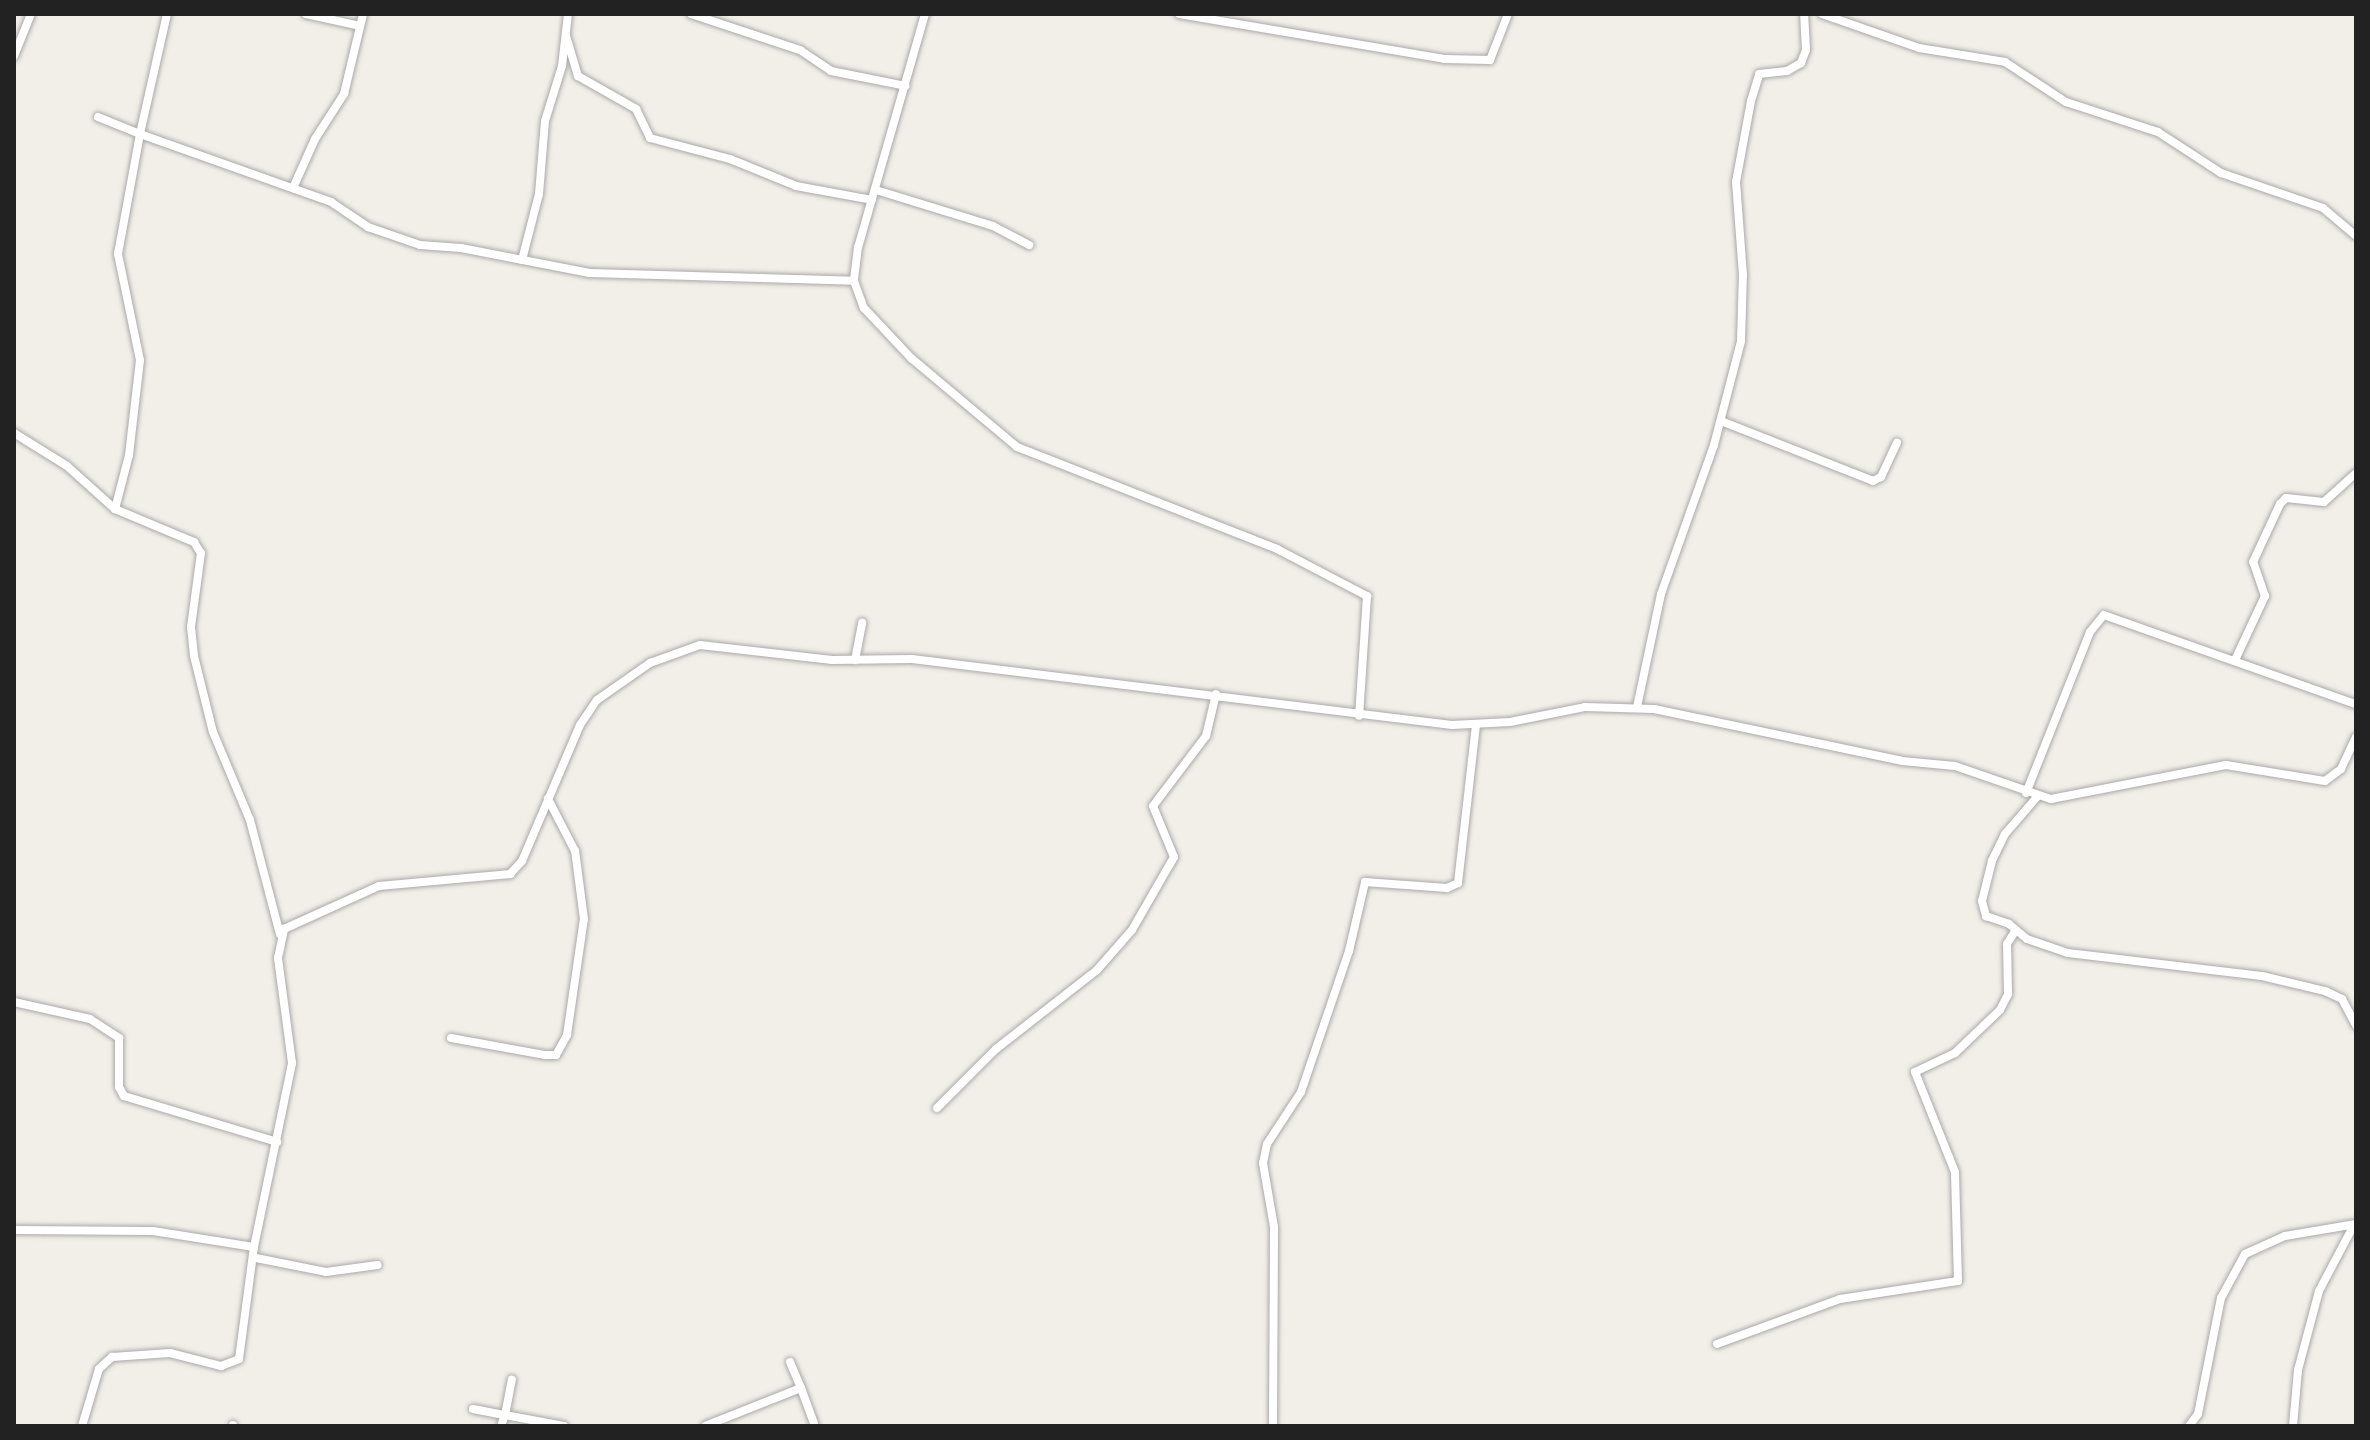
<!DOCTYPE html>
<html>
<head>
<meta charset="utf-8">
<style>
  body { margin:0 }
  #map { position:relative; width:2370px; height:1440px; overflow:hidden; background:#f2efe9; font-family:"Titillium Web",sans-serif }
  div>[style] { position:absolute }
  .roads { filter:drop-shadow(0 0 2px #a9a9a9) drop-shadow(0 0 2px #a9a9a9) }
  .street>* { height:8px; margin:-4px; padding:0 4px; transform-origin:4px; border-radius:4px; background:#fff }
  span { translate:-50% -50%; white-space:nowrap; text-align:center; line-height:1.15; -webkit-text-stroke:8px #fff; paint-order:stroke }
  .frame { position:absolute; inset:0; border:16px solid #222; pointer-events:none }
</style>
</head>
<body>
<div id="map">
  <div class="roads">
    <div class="street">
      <div style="left:167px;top:14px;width:123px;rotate:102.7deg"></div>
      <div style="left:140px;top:134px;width:203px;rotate:19.6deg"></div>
      <div style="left:331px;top:202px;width:45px;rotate:34deg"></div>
      <div style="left:368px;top:227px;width:55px;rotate:19.1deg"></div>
      <div style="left:420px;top:245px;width:41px;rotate:4.2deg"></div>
      <div style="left:461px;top:248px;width:131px;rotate:11deg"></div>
      <div style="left:590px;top:273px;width:264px;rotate:1.7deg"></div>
      <div style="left:306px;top:14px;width:55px;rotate:12.5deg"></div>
      <div style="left:691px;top:14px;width:115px;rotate:18.3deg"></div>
      <div style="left:800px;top:50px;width:37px;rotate:34deg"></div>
      <div style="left:831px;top:71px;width:76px;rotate:11.3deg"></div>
      <div style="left:925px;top:14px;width:242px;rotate:106deg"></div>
      <div style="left:858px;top:247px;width:34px;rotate:97deg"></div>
      <div style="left:854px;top:281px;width:29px;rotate:70deg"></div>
      <div style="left:864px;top:308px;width:69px;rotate:46.8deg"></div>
      <div style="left:911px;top:358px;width:138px;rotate:40deg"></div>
      <div style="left:1017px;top:447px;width:279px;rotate:21.4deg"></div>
      <div style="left:1277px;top:549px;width:102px;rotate:27.6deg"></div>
      <div style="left:1367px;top:596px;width:120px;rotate:93.8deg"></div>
      <div style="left:1179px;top:14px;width:269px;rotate:9.6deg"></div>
      <div style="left:1444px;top:59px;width:46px;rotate:1.2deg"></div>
      <div style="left:1490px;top:60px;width:49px;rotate:-68.6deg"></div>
      <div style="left:1822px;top:14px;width:103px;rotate:19.3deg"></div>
      <div style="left:1919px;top:48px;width:87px;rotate:9.2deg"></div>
      <div style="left:2005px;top:62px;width:73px;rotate:33.3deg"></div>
      <div style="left:2066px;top:102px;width:97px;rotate:18.1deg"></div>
      <div style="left:2158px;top:132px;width:75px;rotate:33.1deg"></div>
      <div style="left:2221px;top:173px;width:108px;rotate:18.9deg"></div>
      <div style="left:2323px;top:208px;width:43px;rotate:40.3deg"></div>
      <div style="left:566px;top:36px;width:42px;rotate:73.3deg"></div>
      <div style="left:578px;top:76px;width:67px;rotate:29.6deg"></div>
      <div style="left:636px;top:109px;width:32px;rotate:64deg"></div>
      <div style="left:650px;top:138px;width:83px;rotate:14.7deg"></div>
      <div style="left:730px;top:159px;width:71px;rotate:22.2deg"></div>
      <div style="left:796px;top:186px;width:77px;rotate:10.4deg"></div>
      <div style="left:14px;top:56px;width:45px;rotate:-68deg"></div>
      <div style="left:98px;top:117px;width:45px;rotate:22deg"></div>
      <div style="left:140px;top:134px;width:122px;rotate:100.4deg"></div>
      <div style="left:118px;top:254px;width:108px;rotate:78.3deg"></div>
      <div style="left:140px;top:360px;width:96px;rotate:96.6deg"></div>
      <div style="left:129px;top:455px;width:56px;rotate:104.5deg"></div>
      <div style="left:293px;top:188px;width:54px;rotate:-65.8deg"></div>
      <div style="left:315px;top:139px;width:54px;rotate:-57.2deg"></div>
      <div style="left:344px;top:94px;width:82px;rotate:-76.6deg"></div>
      <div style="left:876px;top:190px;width:122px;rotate:17.1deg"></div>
      <div style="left:993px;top:226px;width:41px;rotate:27.8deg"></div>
      <div style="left:522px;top:260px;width:68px;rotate:-75.6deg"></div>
      <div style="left:539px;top:194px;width:73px;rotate:-85.3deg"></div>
      <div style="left:545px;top:121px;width:58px;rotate:-72.8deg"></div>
      <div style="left:562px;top:66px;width:52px;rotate:-83.4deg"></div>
      <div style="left:1721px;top:421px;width:163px;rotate:21.5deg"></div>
      <div style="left:1873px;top:481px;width:9px;rotate:-27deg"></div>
      <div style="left:1881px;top:477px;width:38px;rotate:-65deg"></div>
      <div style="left:14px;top:433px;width:62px;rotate:31.9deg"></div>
      <div style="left:67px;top:466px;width:64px;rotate:41.9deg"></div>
      <div style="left:115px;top:509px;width:86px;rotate:22.7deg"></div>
      <div style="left:194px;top:542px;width:13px;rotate:58deg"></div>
      <div style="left:201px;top:553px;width:75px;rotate:97.7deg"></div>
      <div style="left:191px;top:627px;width:29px;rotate:84deg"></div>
      <div style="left:194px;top:656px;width:78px;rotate:76deg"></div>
      <div style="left:213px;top:732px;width:95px;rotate:67.2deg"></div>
      <div style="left:250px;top:820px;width:118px;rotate:75.3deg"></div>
      <div style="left:855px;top:660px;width:38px;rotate:-79deg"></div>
      <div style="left:2235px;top:660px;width:71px;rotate:-64.9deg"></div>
      <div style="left:2265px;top:596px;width:36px;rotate:-109deg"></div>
      <div style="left:2253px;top:562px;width:64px;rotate:-65deg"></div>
      <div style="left:2280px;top:504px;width:8px;rotate:-45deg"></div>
      <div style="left:2286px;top:498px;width:38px;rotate:6deg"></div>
      <div style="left:2324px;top:502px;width:43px;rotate:-42.2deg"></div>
      <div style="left:1637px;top:707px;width:116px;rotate:-78deg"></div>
      <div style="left:1661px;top:594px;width:158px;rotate:-70.4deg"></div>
      <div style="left:1714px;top:445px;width:107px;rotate:-75.4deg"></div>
      <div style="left:1741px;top:341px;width:66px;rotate:-88.3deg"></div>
      <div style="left:1743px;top:275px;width:93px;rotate:-94.3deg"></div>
      <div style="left:1736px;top:182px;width:82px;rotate:-79.5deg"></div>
      <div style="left:1751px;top:101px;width:28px;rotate:-73deg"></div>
      <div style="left:1759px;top:74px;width:28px;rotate:-6deg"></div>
      <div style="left:1787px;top:71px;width:16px;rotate:-30deg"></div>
      <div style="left:1801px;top:63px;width:14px;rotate:-69deg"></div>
      <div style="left:1806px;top:50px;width:36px;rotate:-93deg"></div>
      <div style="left:2026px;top:793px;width:173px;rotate:-68.3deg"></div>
      <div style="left:2090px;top:632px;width:22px;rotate:-51deg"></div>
      <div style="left:2104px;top:615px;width:267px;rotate:19.5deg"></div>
      <div style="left:2037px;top:797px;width:49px;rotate:130.9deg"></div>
      <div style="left:2005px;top:834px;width:30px;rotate:116deg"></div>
      <div style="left:1992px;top:861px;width:41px;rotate:104deg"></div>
      <div style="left:1982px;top:901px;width:16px;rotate:75deg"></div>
      <div style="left:1986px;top:916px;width:24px;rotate:19deg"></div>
      <div style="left:2009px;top:924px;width:23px;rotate:40deg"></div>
      <div style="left:2027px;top:939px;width:43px;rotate:18.9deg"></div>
      <div style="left:2068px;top:953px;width:195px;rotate:6.8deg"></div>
      <div style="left:2262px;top:976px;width:65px;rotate:13.4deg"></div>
      <div style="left:2325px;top:991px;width:19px;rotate:25deg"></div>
      <div style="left:2342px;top:999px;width:30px;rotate:62deg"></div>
      <div style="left:14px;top:1002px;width:78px;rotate:12.6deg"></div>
      <div style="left:90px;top:1019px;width:35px;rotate:33deg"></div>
      <div style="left:119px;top:1038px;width:49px;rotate:90deg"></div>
      <div style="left:119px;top:1087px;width:10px;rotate:61deg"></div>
      <div style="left:124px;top:1096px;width:160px;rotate:16.7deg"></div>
      <div style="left:451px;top:1038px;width:96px;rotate:10.3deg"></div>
      <div style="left:545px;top:1055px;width:11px"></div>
      <div style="left:556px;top:1055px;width:23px;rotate:-61deg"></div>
      <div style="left:567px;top:1035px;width:117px;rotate:-81.7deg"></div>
      <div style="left:584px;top:919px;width:69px;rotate:-97.5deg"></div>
      <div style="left:575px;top:851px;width:59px;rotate:-117.4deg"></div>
      <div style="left:937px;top:1108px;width:83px;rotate:-45deg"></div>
      <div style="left:996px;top:1049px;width:128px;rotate:-38deg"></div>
      <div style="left:1097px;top:970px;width:53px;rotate:-48.8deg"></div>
      <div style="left:1132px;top:930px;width:84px;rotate:-60.1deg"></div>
      <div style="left:1174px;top:857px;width:55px;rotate:-112.4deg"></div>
      <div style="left:1153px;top:806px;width:88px;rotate:-52.9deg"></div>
      <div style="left:1206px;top:736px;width:43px;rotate:-76.6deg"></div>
      <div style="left:14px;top:1230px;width:139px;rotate:0.4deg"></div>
      <div style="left:153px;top:1231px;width:102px;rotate:9deg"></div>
      <div style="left:254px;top:1247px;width:188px;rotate:-78.3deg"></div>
      <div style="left:292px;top:1063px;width:106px;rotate:-97.6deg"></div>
      <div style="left:278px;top:958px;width:30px;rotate:-78deg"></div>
      <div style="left:284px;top:929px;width:104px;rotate:-24.4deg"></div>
      <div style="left:379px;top:886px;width:132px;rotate:-5.2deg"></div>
      <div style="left:510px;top:874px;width:18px;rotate:-47deg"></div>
      <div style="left:522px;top:861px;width:148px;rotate:-66.9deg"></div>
      <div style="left:580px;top:725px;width:30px;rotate:-56deg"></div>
      <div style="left:597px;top:700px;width:65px;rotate:-34.9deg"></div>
      <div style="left:650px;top:663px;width:53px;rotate:-19.8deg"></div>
      <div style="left:700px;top:645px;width:133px;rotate:6.5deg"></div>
      <div style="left:832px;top:660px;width:80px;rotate:-0.7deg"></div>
      <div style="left:912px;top:659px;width:544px;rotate:6.97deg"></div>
      <div style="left:1452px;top:725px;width:58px;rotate:-3deg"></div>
      <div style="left:1510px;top:722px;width:76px;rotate:-11.3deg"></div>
      <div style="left:1585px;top:707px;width:69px;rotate:1.7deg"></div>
      <div style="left:1654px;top:709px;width:253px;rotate:11.8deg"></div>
      <div style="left:1902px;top:761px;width:53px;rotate:5.4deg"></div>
      <div style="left:1955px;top:766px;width:102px;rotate:19deg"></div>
      <div style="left:2051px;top:799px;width:178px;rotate:-11deg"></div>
      <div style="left:2226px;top:765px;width:100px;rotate:9.2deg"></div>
      <div style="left:2325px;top:781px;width:20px;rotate:-37deg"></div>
      <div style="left:2341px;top:769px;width:35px;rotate:-65deg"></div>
      <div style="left:256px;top:1258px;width:71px;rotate:11.3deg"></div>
      <div style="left:326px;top:1272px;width:52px;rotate:-7.7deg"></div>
      <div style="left:1717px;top:1344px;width:131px;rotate:-20.1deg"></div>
      <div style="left:1840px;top:1299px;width:119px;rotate:-8.7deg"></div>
      <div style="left:1958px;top:1281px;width:109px;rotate:-91.6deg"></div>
      <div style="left:1955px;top:1172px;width:108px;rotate:-111.8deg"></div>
      <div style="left:1915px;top:1072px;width:44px;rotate:-25.4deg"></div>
      <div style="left:1955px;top:1053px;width:62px;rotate:-43.7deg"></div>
      <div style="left:2000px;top:1010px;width:18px;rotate:-63deg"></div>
      <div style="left:2008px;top:994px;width:50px;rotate:-91.1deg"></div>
      <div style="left:2007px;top:944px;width:15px;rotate:-58deg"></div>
      <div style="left:790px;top:1362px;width:28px;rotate:67deg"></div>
      <div style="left:473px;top:1409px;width:33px;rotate:11deg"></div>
      <div style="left:505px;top:1415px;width:36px;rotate:-79deg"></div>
      <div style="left:82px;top:1426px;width:59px;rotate:-73.4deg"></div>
      <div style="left:99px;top:1369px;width:18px;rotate:-43deg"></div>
      <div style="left:112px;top:1357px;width:58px;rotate:-3.9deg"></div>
      <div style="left:170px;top:1353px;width:53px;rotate:14.3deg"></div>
      <div style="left:221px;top:1366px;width:19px;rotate:-21deg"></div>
      <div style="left:239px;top:1359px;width:113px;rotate:-82.4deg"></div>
      <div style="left:233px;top:1426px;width:1px;rotate:-90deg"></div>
      <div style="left:501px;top:1426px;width:12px;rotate:-70deg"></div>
      <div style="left:505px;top:1415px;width:60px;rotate:10.6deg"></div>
      <div style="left:705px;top:1426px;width:103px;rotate:-21.6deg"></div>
      <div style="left:801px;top:1388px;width:40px;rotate:69.8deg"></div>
      <div style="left:1273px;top:1426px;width:199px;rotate:-89.7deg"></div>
      <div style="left:1274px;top:1227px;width:65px;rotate:-99.8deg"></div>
      <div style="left:1263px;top:1163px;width:19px;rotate:-78deg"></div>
      <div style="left:1267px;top:1144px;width:62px;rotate:-56.8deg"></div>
      <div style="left:1301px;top:1092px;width:149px;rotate:-71.2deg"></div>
      <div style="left:1349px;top:951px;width:71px;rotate:-76.9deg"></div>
      <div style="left:1365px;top:882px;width:82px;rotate:4.2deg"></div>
      <div style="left:1447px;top:888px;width:12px;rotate:-24deg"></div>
      <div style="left:1458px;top:883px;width:159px;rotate:-83.5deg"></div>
      <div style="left:2189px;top:1426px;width:15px;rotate:-53deg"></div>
      <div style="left:2198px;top:1414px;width:118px;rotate:-78.8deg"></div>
      <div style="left:2221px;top:1298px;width:50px;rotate:-61.4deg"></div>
      <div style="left:2245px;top:1254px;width:44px;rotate:-24.2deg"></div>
      <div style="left:2285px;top:1236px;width:72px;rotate:-9.6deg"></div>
      <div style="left:2293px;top:1426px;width:56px;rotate:-84.9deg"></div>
      <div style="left:2298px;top:1370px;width:82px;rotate:-75.1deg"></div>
      <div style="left:2319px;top:1291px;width:75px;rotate:-62.1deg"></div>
    </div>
  </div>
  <div class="frame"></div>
</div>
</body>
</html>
